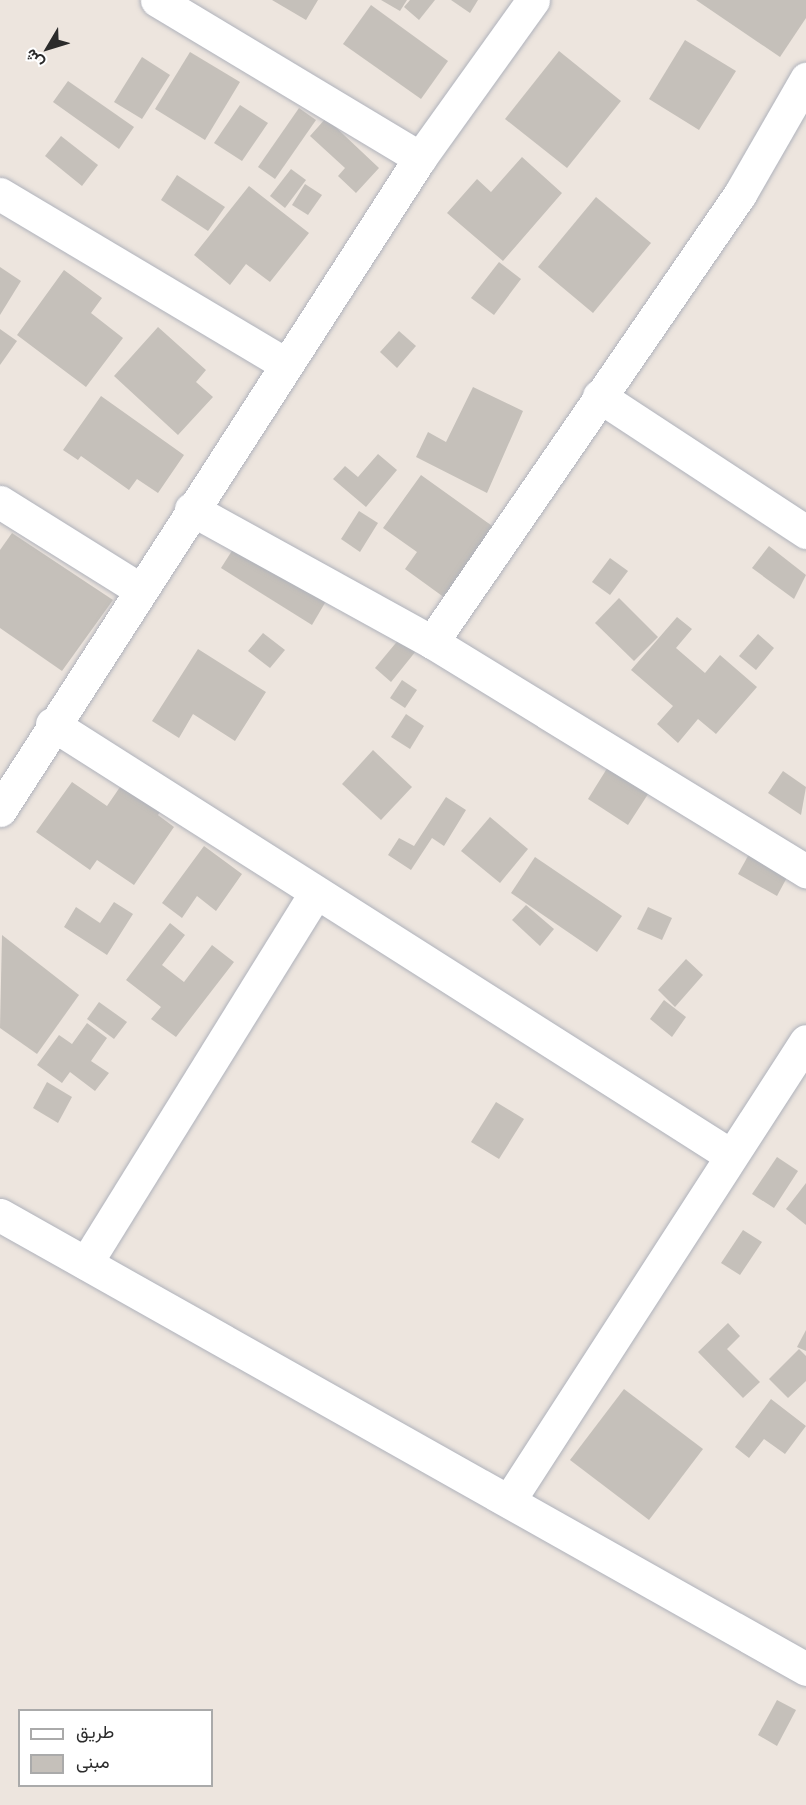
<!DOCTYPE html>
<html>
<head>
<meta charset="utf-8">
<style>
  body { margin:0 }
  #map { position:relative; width:806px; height:1805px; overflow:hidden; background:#ede5de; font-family:"Golos Text",Vazirmatn,sans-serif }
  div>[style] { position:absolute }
  .building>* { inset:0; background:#c5c0ba }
  .roads { filter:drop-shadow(0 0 2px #afb2bb) drop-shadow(0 0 2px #afb2bb) }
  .minor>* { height:33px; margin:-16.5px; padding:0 16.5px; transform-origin:16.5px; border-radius:16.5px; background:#fff }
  span { translate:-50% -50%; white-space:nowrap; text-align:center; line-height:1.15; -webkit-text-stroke:4.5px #fff; paint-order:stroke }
  .legend { position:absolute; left:18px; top:1709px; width:195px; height:78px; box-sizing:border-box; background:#fff; border:2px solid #aaa; margin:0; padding:8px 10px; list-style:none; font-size:18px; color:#2b2b2b }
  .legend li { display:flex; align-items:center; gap:12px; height:30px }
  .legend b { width:30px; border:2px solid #aaa }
  .north { position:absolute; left:18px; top:18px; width:60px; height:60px; -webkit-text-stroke:4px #fff; paint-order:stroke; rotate:232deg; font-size:16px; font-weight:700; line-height:24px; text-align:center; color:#2b2b2b }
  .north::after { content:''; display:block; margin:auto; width:21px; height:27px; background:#2b2b2b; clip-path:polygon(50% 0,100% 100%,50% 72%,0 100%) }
</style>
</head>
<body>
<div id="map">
  <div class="building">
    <div style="clip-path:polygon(272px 0,318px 0,306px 20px)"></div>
    <div style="clip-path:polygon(381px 0,407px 0,400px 11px)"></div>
    <div style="clip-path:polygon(410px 0,435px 0,419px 20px,404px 7px)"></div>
    <div style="clip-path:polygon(451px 0,478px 0,470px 13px)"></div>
    <div style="clip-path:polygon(696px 0,806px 0,806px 18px,780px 57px)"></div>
    <div style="clip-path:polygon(371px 5px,448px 61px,421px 99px,343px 44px)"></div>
    <div style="clip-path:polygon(685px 40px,736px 71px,699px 130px,649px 99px)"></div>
    <div style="clip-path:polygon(559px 51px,621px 101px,567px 168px,505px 119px)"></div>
    <div style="clip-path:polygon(190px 52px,240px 82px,205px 140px,155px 109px)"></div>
    <div style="clip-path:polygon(142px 57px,170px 75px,142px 119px,114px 102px)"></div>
    <div style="clip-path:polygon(68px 81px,134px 127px,119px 149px,53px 102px)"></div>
    <div style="clip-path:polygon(240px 105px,268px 123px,242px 161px,214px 143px)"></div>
    <div style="clip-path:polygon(299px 108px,316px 120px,275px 179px,258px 167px)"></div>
    <div style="clip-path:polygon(326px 118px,379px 168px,356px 193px,338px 176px,345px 168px,310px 136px)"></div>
    <div style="clip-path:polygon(61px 136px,98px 165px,82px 186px,45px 156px)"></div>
    <div style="clip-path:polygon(522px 157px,562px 193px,503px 261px,447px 213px,477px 179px,491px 192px)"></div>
    <div style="clip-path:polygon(291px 169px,306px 180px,285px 208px,270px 196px)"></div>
    <div style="clip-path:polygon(177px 175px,225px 207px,208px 231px,161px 200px)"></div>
    <div style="clip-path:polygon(305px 184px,322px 195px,308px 215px,292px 205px)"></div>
    <div style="clip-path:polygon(249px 186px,309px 233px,270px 282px,246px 264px,230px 285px,194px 255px)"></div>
    <div style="clip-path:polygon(596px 197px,651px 243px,593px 313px,538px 267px)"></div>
    <div style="clip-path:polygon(499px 262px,521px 279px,494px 315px,471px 298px)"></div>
    <div style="clip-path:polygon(0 267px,21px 281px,0 315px)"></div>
    <div style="clip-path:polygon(64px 270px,102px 298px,91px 313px,123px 338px,86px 387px,17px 335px)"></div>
    <div style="clip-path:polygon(158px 327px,206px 370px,196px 382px,213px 397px,178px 435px,114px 376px)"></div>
    <div style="clip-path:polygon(0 329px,17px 341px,0 365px)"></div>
    <div style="clip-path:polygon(399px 331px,416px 346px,397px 368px,380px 352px)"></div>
    <div style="clip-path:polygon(473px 387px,523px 411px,487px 493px,416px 457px,428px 432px,446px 442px)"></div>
    <div style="clip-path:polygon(101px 396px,184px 455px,158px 493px,137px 479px,129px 490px,81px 456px,78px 460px,63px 450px)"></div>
    <div style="clip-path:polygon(378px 454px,397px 470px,366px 507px,333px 479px,345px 466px,358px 477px)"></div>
    <div style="clip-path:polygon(421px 475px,495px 528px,445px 598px,405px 569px,417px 552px,383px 528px)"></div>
    <div style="clip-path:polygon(359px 511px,378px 523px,360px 552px,341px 539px)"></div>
    <div style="clip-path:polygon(12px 533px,113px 600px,62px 671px,0 628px,0 550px)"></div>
    <div style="clip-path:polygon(242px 535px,332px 591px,312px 625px,221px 568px)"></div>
    <div style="clip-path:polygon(769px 546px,806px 575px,794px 599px,752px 568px)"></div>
    <div style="clip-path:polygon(610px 558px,628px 571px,610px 595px,592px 582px)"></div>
    <div style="clip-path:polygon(619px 598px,658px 637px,634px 661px,595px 623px)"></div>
    <div style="clip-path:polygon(677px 617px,692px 629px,676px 648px,705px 673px,720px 655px,757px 687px,716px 734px,698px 719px,678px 743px,657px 724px,673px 706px,631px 670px)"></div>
    <div style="clip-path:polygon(263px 633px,285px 650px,270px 668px,248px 651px)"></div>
    <div style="clip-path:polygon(758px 634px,774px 648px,756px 670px,739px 656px)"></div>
    <div style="clip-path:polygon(400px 638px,416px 651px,391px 682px,375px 668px)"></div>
    <div style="clip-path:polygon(198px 649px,266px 692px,235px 741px,193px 714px,179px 738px,152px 721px)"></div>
    <div style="clip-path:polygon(402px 680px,417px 690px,405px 708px,390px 698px)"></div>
    <div style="clip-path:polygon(406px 714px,424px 726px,410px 749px,391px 737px)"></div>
    <div style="clip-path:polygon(373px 750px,412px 787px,381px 820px,342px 784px)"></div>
    <div style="clip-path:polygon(611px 762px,652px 788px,628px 825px,588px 799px)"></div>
    <div style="clip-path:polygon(131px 771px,169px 798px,158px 815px,174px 827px,134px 885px,97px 860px,90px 870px,36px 832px,72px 782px,107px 806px)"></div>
    <div style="clip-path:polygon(783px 771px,806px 787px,801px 815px,768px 793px)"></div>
    <div style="clip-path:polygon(446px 797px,466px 810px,444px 846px,432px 838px,411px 870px,388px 855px,399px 838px,414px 846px)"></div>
    <div style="clip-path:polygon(490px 817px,528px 849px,500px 883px,461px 851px)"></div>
    <div style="clip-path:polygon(204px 846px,242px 874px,216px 911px,197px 896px,182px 918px,162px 903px)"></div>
    <div style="clip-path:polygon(753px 847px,791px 870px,777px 896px,738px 874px)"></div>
    <div style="clip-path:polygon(535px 857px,622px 916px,597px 952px,511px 893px)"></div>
    <div style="clip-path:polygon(114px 902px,133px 914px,107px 955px,64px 927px,76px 907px,100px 923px)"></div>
    <div style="clip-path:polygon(526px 905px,554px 929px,540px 946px,512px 920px)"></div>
    <div style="clip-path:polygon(648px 907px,672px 918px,662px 940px,637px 929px)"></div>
    <div style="clip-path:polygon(170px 923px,185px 935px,162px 965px,184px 982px,212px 945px,234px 962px,176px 1037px,151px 1019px,161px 1007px,126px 980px)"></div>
    <div style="clip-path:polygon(2px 935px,79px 995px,37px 1054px,0 1028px)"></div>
    <div style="clip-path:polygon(686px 959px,703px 975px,675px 1007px,658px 990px)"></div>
    <div style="clip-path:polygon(664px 1000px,686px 1017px,672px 1037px,650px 1019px)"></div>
    <div style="clip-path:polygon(99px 1002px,127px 1022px,114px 1039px,87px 1019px)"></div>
    <div style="clip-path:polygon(87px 1023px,107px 1038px,91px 1061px,109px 1073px,95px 1091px,70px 1072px,62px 1083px,37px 1065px,59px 1035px,72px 1044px)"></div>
    <div style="clip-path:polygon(47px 1082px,72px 1097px,58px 1123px,33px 1108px)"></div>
    <div style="clip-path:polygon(496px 1102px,524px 1119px,499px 1159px,471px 1142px)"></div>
    <div style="clip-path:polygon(777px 1157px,798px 1171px,774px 1208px,752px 1194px)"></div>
    <div style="clip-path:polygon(806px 1183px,806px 1225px,786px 1209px)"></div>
    <div style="clip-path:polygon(743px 1230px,762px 1242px,740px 1275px,721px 1263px)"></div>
    <div style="clip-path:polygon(728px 1323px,740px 1336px,727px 1349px,760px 1382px,743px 1398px,698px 1352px)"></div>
    <div style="clip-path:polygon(806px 1330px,806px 1351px,797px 1347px)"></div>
    <div style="clip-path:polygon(799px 1349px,806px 1356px,806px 1381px,788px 1398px,769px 1379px)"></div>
    <div style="clip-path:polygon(624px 1389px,703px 1449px,649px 1520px,570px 1460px)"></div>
    <div style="clip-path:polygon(771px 1399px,806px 1426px,785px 1454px,764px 1439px,749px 1458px,735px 1447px)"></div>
    <div style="clip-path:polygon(777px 1700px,796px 1710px,777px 1746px,758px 1735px)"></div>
  </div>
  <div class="roads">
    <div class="minor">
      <div style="left:157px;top:0;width:307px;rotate:31deg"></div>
      <div style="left:0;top:194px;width:332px;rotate:30.8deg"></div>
      <div style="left:599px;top:396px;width:248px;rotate:33.3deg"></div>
      <div style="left:0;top:502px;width:166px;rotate:32deg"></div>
      <div style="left:191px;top:509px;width:275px;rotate:28.9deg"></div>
      <div style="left:432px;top:642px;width:439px;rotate:31.5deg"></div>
      <div style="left:432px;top:642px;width:544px;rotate:-55.49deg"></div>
      <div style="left:740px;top:194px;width:133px;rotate:-60.1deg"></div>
      <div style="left:52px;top:724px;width:803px;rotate:32.44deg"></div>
      <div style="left:0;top:810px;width:776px;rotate:-57.21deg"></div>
      <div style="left:420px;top:158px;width:194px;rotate:-54.4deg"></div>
      <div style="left:0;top:1215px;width:925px;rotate:29.39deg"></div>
      <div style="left:86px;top:1263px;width:433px;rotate:-58.2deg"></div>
      <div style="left:510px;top:1499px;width:545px;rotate:-57.13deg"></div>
    </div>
  </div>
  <ul class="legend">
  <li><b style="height:8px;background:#fff"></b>طريق</li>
  <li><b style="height:16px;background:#c5c0ba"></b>مبنى</li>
  </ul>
  <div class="north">ش</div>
</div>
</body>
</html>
